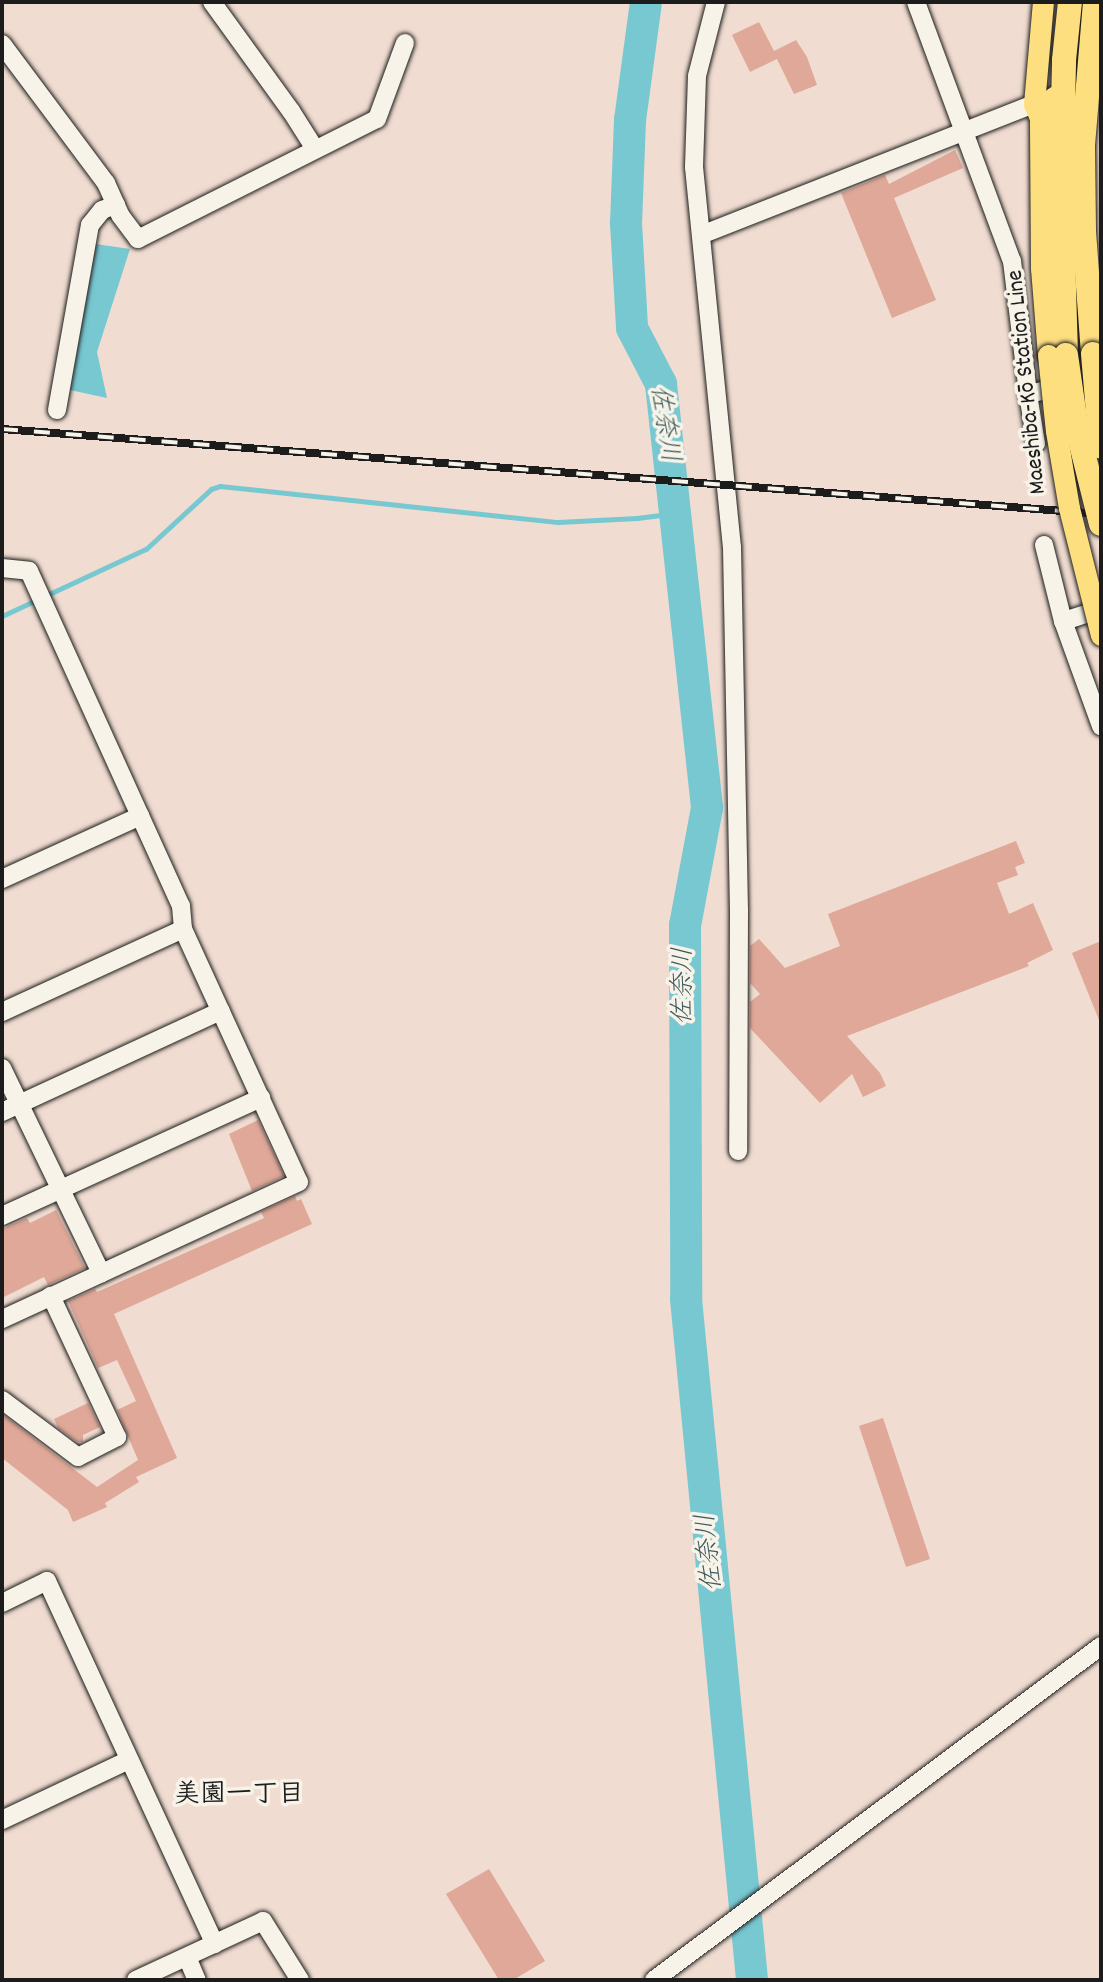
<!DOCTYPE html>
<html>
<head>
<meta charset="utf-8">
<style>
  body { margin:0 }
  #map { position:relative; width:1103px; height:1982px; overflow:hidden; background:#f0dcd0; font-family:Dekko,"Klee One",sans-serif }
  div>[style] { position:absolute }
  .water>* { inset:0; background:#78c8d1 }
  .stream>* { height:5px; margin:-2.5px; padding:0 2.5px; transform-origin:2.5px; border-radius:2.5px; background:#78c8d1 }
  .river>* { height:32px; margin:-16px; padding:0 16px; transform-origin:16px; border-radius:16px; background:#78c8d1 }
  .building>* { inset:0; background:#dfa898 }
  .roads { filter:drop-shadow(0 0 2px #1c1c1c) drop-shadow(0 0 2px #1c1c1c) }
  .minor>* { height:18px; margin:-9px; padding:0 9px; transform-origin:9px; border-radius:9px; background:#f7f3e8 }
  .major>* { height:21px; margin:-10.5px; padding:0 10.5px; transform-origin:10.5px; border-radius:10.5px; background:#fedf80 }
  .highway>* { height:24px; margin:-12px; padding:0 12px; transform-origin:12px; border-radius:12px; background:#fedf80 }
  .rail>* { height:8px; margin-top:-4px; transform-origin:0; background:repeating-linear-gradient(90deg,#f7f3e8 0 16px,#1c1c1c 0 32px); box-sizing:border-box; border-block:2px solid #1c1c1c }
  .bridges { filter:drop-shadow(0 0 2px #1c1c1c) drop-shadow(0 0 2px #1c1c1c) }
  .major-bridge>* { height:21px; margin:-10.5px; padding:0 10.5px; transform-origin:10.5px; border-radius:10.5px; background:#fedf80 }
  .highway-bridge>* { height:24px; margin:-12px; padding:0 12px; transform-origin:12px; border-radius:12px; background:#fedf80 }
  span { translate:-50% -50%; white-space:nowrap; text-align:center; line-height:1.15; -webkit-text-stroke:7px #f7f3e8; paint-order:stroke }
  .street-label { font-size:24px; color:#1c1c1c }
  .water-label { font-size:26px; color:#3c585b; font-style:italic }
  .neighbourhood-label { font-size:26px; color:#1c1c1c; font-weight:700 }
  .frame { position:absolute; inset:0; border:4px solid #1c1c1c; pointer-events:none }
</style>
</head>
<body>
<div id="map">
  <div class="water">
    <div style="clip-path:polygon(96px 244px,130px 249px,97px 352px,107px 398px,70px 390px)"></div>
  </div>
  <div class="stream">
    <div style="left:2px;top:616px;width:159px;rotate:-25deg"></div>
    <div style="left:146px;top:549px;width:88px;rotate:-42.7deg"></div>
    <div style="left:211px;top:489px;width:9px;rotate:-18deg"></div>
    <div style="left:220px;top:486px;width:340px;rotate:6.1deg"></div>
    <div style="left:558px;top:522px;width:79px;rotate:-2.9deg"></div>
    <div style="left:637px;top:518px;width:40px;rotate:-7.1deg"></div>
  </div>
  <div class="river">
    <div style="left:646px;top:2px;width:119px;rotate:97.7deg"></div>
    <div style="left:630px;top:120px;width:103px;rotate:92.2deg"></div>
    <div style="left:626px;top:223px;width:105px;rotate:86.7deg"></div>
    <div style="left:632px;top:328px;width:63px;rotate:62.6deg"></div>
    <div style="left:661px;top:384px;width:426px;rotate:83.8deg"></div>
    <div style="left:707px;top:808px;width:119px;rotate:100.6deg"></div>
    <div style="left:685px;top:925px;width:374px;rotate:89.8deg"></div>
    <div style="left:686px;top:1299px;width:684px;rotate:84.46deg"></div>
  </div>
  <div class="building">
    <div style="clip-path:polygon(759px 22px,774px 51px,796px 40px,807px 57px,817px 85px,794px 94px,777px 59px,750px 72px,732px 35px)"></div>
    <div style="clip-path:polygon(955px 150px,963px 168px,894px 198px,936px 300px,892px 318px,841px 193px,885px 175px,889px 184px)"></div>
    <div style="clip-path:polygon(1016px 841px,1025px 863px,1015px 867px,1018px 875px,997px 883px,1009px 914px,1033px 903px,1053px 950px,1027px 963px,1029px 966px,847px 1036px,880px 1073px,886px 1086px,863px 1097px,852px 1074px,820px 1103px,750px 1028px,750px 1002px,760px 994px,750px 983px,750px 946px,759px 939px,785px 968px,840px 946px,828px 914px)"></div>
    <div style="clip-path:polygon(1101px 941px,1101px 1025px,1072px 953px)"></div>
    <div style="clip-path:polygon(258px 1120px,284px 1176px,252px 1191px,229px 1134px)"></div>
    <div style="clip-path:polygon(295px 1196px,297px 1201px,301px 1199px,312px 1224px,114px 1314px,177px 1458px,136px 1477px,139px 1482px,105px 1503px,107px 1507px,73px 1522px,68px 1510px,2px 1458px,2px 1414px,97px 1487px,138px 1460px,117px 1410px,136px 1401px,117px 1360px,98px 1368px,68px 1301px,95px 1289px,97px 1292px,264px 1218px,261px 1212px)"></div>
    <div style="clip-path:polygon(56px 1210px,85px 1268px,48px 1285px,44px 1277px,2px 1298px,2px 1229px,27px 1218px,30px 1223px)"></div>
    <div style="clip-path:polygon(88px 1403px,100px 1427px,83px 1435px,83px 1442px,77px 1442px,58px 1428px,54px 1419px)"></div>
    <div style="clip-path:polygon(883px 1418px,930px 1559px,906px 1567px,859px 1426px)"></div>
    <div style="clip-path:polygon(489px 1869px,545px 1961px,513px 1980px,499px 1980px,446px 1894px)"></div>
  </div>
  <div class="roads">
    <div class="minor">
      <div style="left:212px;top:2px;width:135px;rotate:54.1deg"></div>
      <div style="left:291px;top:111px;width:45px;rotate:57.7deg"></div>
      <div style="left:716px;top:2px;width:76px;rotate:104.4deg"></div>
      <div style="left:697px;top:76px;width:91px;rotate:91.9deg"></div>
      <div style="left:694px;top:167px;width:382px;rotate:84.3deg"></div>
      <div style="left:732px;top:547px;width:363px;rotate:88.9deg"></div>
      <div style="left:739px;top:910px;width:241px;rotate:90.2deg"></div>
      <div style="left:916px;top:2px;width:276px;rotate:69.7deg"></div>
      <div style="left:1012px;top:261px;width:134px;rotate:83.1deg"></div>
      <div style="left:1028px;top:394px;width:38px;rotate:-12deg"></div>
      <div style="left:2px;top:44px;width:174px;rotate:53.2deg"></div>
      <div style="left:106px;top:183px;width:35px;rotate:66deg"></div>
      <div style="left:120px;top:215px;width:30px;rotate:53deg"></div>
      <div style="left:138px;top:239px;width:267px;rotate:-26.7deg"></div>
      <div style="left:377px;top:119px;width:81px;rotate:-69.8deg"></div>
      <div style="left:701px;top:235px;width:358px;rotate:-21.5deg"></div>
      <div style="left:1028px;top:394px;width:50px;rotate:80.7deg"></div>
      <div style="left:57px;top:410px;width:188px;rotate:-79.9deg"></div>
      <div style="left:90px;top:225px;width:19px;rotate:-51deg"></div>
      <div style="left:102px;top:210px;width:15px;rotate:-20deg"></div>
      <div style="left:1044px;top:545px;width:78px;rotate:76deg"></div>
      <div style="left:2px;top:568px;width:27px;rotate:6deg"></div>
      <div style="left:29px;top:571px;width:368px;rotate:65.6deg"></div>
      <div style="left:181px;top:906px;width:23px;rotate:85deg"></div>
      <div style="left:183px;top:929px;width:278px;rotate:65.4deg"></div>
      <div style="left:299px;top:1182px;width:327px;rotate:155.2deg"></div>
      <div style="left:1101px;top:609px;width:40px;rotate:162deg"></div>
      <div style="left:1063px;top:621px;width:112px;rotate:70.1deg"></div>
      <div style="left:2px;top:879px;width:152px;rotate:-24.5deg"></div>
      <div style="left:2px;top:1012px;width:199px;rotate:-24.6deg"></div>
      <div style="left:2px;top:1068px;width:228px;rotate:64.2deg"></div>
      <div style="left:2px;top:1112px;width:241px;rotate:-24.8deg"></div>
      <div style="left:2px;top:1216px;width:285px;rotate:-24.5deg"></div>
      <div style="left:2px;top:1400px;width:95px;rotate:36.9deg"></div>
      <div style="left:78px;top:1457px;width:44px;rotate:-27.1deg"></div>
      <div style="left:117px;top:1437px;width:156px;rotate:-115.1deg"></div>
      <div style="left:2px;top:1603px;width:50px;rotate:-26.1deg"></div>
      <div style="left:47px;top:1581px;width:400px;rotate:65.2deg"></div>
      <div style="left:2px;top:1820px;width:140px;rotate:-25.3deg"></div>
      <div style="left:187px;top:1957px;width:25px;rotate:67deg"></div>
      <div style="left:136px;top:1980px;width:140px;rotate:-24.9deg"></div>
      <div style="left:263px;top:1921px;width:70px;rotate:57.9deg"></div>
      <div style="left:654px;top:1980px;width:558px;rotate:-36.77deg"></div>
    </div>
    <div class="major">
      <div style="left:1040px;top:118px;width:15px;rotate:-113deg"></div>
      <div style="left:1034px;top:104px;width:102px;rotate:-85deg"></div>
      <div style="left:1048px;top:355px;width:87px;rotate:-94.6deg"></div>
      <div style="left:1041px;top:268px;width:150px;rotate:-90.4deg"></div>
      <div style="left:1040px;top:118px;width:14px;rotate:-73deg"></div>
      <div style="left:1044px;top:105px;width:13px;rotate:-39deg"></div>
    </div>
    <div class="highway">
      <div style="left:1093px;top:354px;width:124px;rotate:-94.2deg"></div>
      <div style="left:1084px;top:230px;width:85px;rotate:-90.7deg"></div>
      <div style="left:1083px;top:145px;width:144px;rotate:-85.2deg"></div>
      <div style="left:1066px;top:355px;width:168px;rotate:-91.7deg"></div>
      <div style="left:1061px;top:187px;width:127px;rotate:-88.6deg"></div>
      <div style="left:1064px;top:60px;width:58px;rotate:-84.1deg"></div>
    </div>
  </div>
  <div class="rail">
    <div style="left:2px;top:429px;width:1102px;rotate:4.42deg"></div>
  </div>
  <div class="bridges">
    <div class="major-bridge">
      <div style="left:1048px;top:355px;width:76px;rotate:84deg"></div>
      <div style="left:1056px;top:431px;width:78px;rotate:80.4deg"></div>
      <div style="left:1069px;top:508px;width:131px;rotate:75.9deg"></div>
    </div>
    <div class="highway-bridge">
      <div style="left:1093px;top:354px;width:93px;rotate:85.1deg"></div>
      <div style="left:1066px;top:355px;width:70px;rotate:81.8deg"></div>
      <div style="left:1076px;top:424px;width:103px;rotate:76deg"></div>
    </div>
  </div>
  <div class="street-label">
    <span style="left:1028px;top:382px;rotate:-96deg">Maeshiba-Kō Station Line</span>
  </div>
  <div class="water-label">
    <span style="left:663px;top:424px;rotate:81deg">佐奈川</span>
    <span style="left:685px;top:986px;rotate:-90deg">佐奈川</span>
    <span style="left:711px;top:1552px;rotate:-96deg">佐奈川</span>
  </div>
  <div class="neighbourhood-label">
    <span style="left:239px;top:1796px">美園一丁目</span>
  </div>
  <div class="frame"></div>
</div>
</body>
</html>
